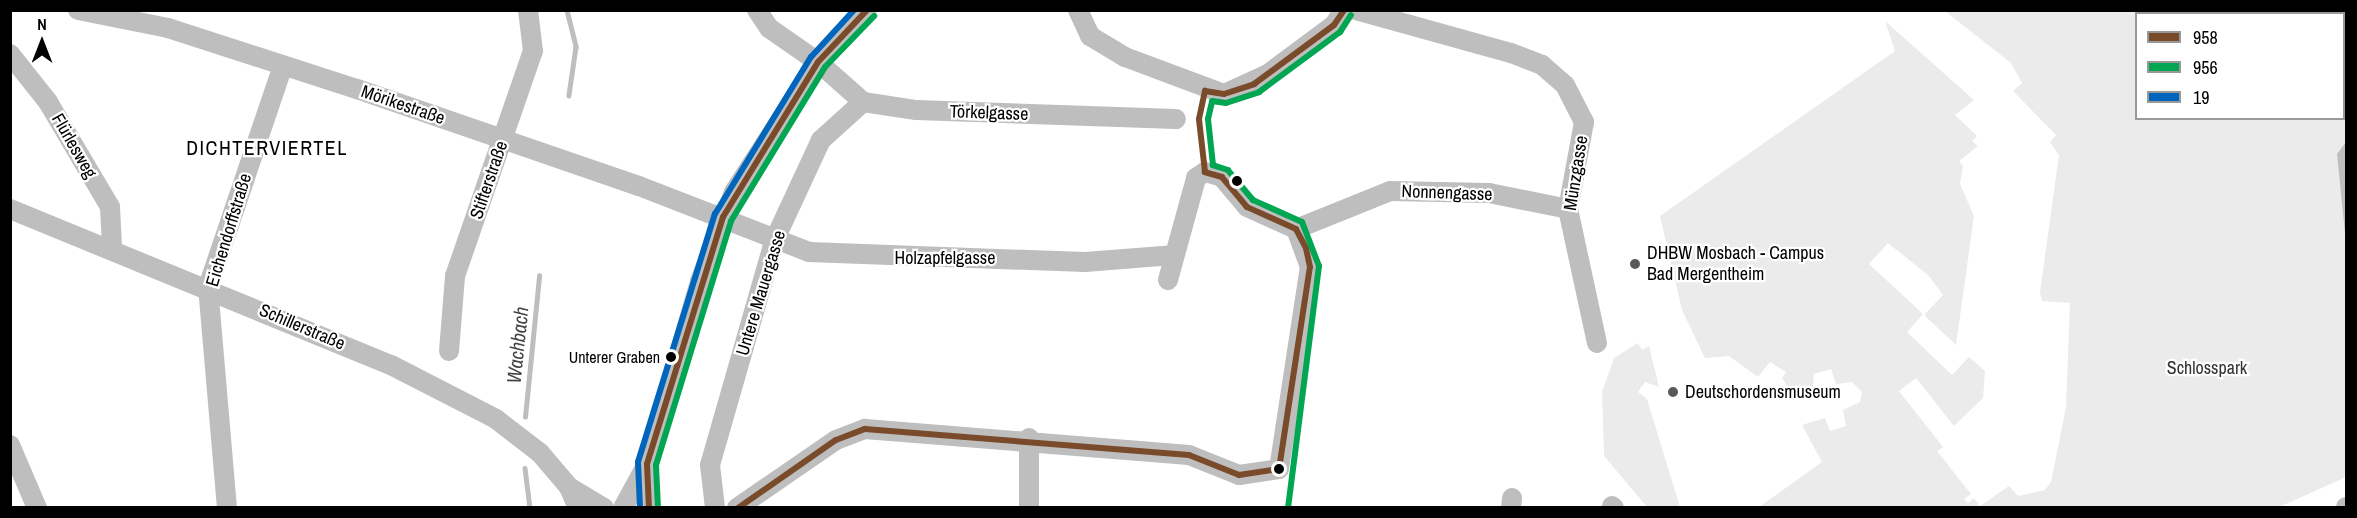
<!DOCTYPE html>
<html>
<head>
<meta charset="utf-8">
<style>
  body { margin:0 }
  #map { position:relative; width:2357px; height:518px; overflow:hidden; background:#fff; font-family:"Archivo Narrow",sans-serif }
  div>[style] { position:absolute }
  .green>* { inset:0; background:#ebebeb }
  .water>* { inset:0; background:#bebebe }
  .stream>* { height:4.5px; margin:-2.25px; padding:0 2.25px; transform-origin:2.25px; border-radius:2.25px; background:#bebebe }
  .minor>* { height:20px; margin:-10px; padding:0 10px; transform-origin:10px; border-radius:10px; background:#bebebe }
  .bus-1>* { height:6px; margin:-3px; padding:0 3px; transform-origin:3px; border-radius:3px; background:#7a4b2a }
  .bus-2>* { height:6px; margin:-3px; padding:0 3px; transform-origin:3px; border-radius:3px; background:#00a651 }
  .bus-3>* { height:6px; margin:-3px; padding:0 3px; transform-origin:3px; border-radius:3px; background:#0065bd }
  .dots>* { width:16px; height:16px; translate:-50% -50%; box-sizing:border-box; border:3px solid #fff; border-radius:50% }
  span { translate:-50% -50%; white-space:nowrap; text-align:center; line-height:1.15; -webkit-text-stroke:4.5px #fff; paint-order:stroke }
  .bus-label { font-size:16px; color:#000 }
  .right { translate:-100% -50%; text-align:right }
  .street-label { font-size:18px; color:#000 }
  .poi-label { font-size:18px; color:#000 }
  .left { translate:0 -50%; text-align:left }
  .park-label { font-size:18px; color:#323232 }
  .neighbourhood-label { font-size:20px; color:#000; letter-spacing:1.5px }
  .water-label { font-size:20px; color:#434343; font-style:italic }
  .frame { position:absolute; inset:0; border:12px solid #000; pointer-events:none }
  .legend { position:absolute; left:2135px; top:12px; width:210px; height:108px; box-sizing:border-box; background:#fff; border:2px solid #999; margin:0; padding:8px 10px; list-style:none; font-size:18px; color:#000 }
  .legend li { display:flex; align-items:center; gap:12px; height:30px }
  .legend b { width:30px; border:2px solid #999 }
  .north { position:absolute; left:12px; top:12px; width:60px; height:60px; -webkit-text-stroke:4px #fff; paint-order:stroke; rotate:0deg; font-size:16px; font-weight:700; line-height:24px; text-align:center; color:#000 }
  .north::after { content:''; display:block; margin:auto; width:21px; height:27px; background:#000; clip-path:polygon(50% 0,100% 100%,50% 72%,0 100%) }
</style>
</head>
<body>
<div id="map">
  <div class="green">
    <div style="clip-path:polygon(evenodd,1945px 11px,2346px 11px,2346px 477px,2277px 508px,1759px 507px,1822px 462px,1802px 425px,1825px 418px,1830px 431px,1846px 426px,1843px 410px,1860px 402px,1862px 392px,1852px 382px,1836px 384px,1831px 369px,1814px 374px,1813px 387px,1792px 393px,1782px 378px,1786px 372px,1770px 362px,1758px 377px,1729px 356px,1705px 358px,1682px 310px,1660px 216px,1895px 51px,1885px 21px,1974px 100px,1955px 115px,1977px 136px,1972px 141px,1978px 146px,1959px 161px,1963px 166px,1960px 184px,1974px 216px,1956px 345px,1924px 315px,1943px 295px,1929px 276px,1888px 243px,1869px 264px,1923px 314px,1907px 332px,1952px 375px,1969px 357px,1985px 371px,1983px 398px,1954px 426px,1916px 378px,1899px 391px,1943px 447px,1937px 451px,1971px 494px,1964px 499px,1968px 503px,1974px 498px,1980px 506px,2009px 486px,2018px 496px,2045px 490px,2051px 482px,2066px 407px,2070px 303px,2042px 301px,2040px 292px,2059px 155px,2050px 142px,2056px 135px,2013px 91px,2022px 83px,2011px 63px,1945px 11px,2136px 14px,2344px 14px,2344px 118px,2136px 118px,2136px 14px)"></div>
    <div style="clip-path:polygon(1638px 343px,1642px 350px,1649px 346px,1659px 387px,1645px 382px,1638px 392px,1647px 399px,1680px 507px,1647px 507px,1604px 456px,1602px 392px,1614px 358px)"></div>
  </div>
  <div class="water">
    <div style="clip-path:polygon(2346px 142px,2346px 243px,2337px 154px)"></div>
  </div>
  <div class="stream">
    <div style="left:567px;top:10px;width:38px;rotate:76deg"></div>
    <div style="left:576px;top:47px;width:49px;rotate:98.3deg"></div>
    <div style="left:525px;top:417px;width:142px;rotate:-84.3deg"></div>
    <div style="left:525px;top:468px;width:40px;rotate:82.9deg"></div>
  </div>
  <div class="minor">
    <div style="left:78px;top:10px;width:92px;rotate:11.3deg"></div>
    <div style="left:168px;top:28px;width:199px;rotate:17.9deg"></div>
    <div style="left:357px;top:89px;width:298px;rotate:19deg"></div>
    <div style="left:639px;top:186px;width:182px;rotate:21.2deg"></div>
    <div style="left:809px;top:252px;width:276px;rotate:2.1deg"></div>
    <div style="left:1085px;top:262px;width:88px;rotate:-4.5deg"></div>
    <div style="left:757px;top:10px;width:22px;rotate:56deg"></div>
    <div style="left:769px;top:28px;width:60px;rotate:34.8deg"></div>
    <div style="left:818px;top:62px;width:60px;rotate:41.6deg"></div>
    <div style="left:863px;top:102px;width:54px;rotate:8.6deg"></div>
    <div style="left:916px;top:110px;width:260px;rotate:2deg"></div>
    <div style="left:1078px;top:10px;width:29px;rotate:65deg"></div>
    <div style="left:1090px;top:36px;width:41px;rotate:31deg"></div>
    <div style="left:1125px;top:57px;width:106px;rotate:20.5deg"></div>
    <div style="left:1224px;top:94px;width:48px;rotate:-24.4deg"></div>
    <div style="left:1268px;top:74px;width:82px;rotate:-36.6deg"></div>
    <div style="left:1334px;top:25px;width:18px;rotate:-56deg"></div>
    <div style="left:1356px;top:10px;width:161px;rotate:15.5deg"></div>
    <div style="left:1511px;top:53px;width:33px;rotate:21deg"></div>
    <div style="left:1542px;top:65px;width:30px;rotate:41deg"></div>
    <div style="left:1565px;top:85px;width:42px;rotate:62.8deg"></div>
    <div style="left:1584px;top:122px;width:88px;rotate:100.4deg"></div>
    <div style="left:1568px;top:209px;width:137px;rotate:77.8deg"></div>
    <div style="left:10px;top:54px;width:61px;rotate:51.6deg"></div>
    <div style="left:48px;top:102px;width:122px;rotate:59.4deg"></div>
    <div style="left:110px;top:207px;width:40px;rotate:87.1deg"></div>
    <div style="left:10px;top:209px;width:412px;rotate:22.3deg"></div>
    <div style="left:391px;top:365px;width:118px;rotate:27.2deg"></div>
    <div style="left:496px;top:419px;width:56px;rotate:37.7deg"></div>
    <div style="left:540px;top:453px;width:45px;rotate:49.5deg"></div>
    <div style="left:569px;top:487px;width:23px;rotate:67deg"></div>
    <div style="left:1296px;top:229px;width:101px;rotate:-22deg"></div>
    <div style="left:1390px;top:191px;width:99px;rotate:1.2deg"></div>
    <div style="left:1489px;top:193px;width:81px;rotate:11.4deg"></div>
    <div style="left:1168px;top:280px;width:106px;rotate:-74.6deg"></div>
    <div style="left:1196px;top:178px;width:11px;rotate:-34deg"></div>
    <div style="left:1205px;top:172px;width:18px;rotate:16deg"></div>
    <div style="left:1222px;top:177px;width:39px;rotate:50deg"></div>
    <div style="left:1247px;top:207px;width:54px;rotate:24.2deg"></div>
    <div style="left:449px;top:351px;width:75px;rotate:-85.4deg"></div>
    <div style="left:455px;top:276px;width:238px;rotate:-70.9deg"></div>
    <div style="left:533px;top:51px;width:41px;rotate:-97deg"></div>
    <div style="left:10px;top:445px;width:69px;rotate:66.8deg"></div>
    <div style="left:647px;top:464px;width:44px;rotate:87.4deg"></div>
    <div style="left:569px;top:487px;width:41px;rotate:31deg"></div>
    <div style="left:1612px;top:506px;width:3px;rotate:45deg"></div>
    <div style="left:227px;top:508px;width:222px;rotate:-94.9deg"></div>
    <div style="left:208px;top:287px;width:234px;rotate:-71.3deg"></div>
    <div style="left:623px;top:508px;width:50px;rotate:-61.4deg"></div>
    <div style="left:647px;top:464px;width:191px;rotate:-73.8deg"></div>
    <div style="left:700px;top:281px;width:95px;rotate:-69.1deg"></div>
    <div style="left:734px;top:192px;width:155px;rotate:-57.1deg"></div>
    <div style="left:818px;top:62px;width:71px;rotate:-46.7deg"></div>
    <div style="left:715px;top:508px;width:43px;rotate:-96.6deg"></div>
    <div style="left:710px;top:465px;width:235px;rotate:-74deg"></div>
    <div style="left:775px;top:239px;width:109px;rotate:-65.1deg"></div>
    <div style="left:821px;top:140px;width:57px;rotate:-42.1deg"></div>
    <div style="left:737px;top:508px;width:120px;rotate:-34.5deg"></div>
    <div style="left:836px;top:440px;width:31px;rotate:-21deg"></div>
    <div style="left:865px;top:429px;width:325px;rotate:4.6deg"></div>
    <div style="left:1189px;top:455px;width:54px;rotate:21.8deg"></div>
    <div style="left:1239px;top:475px;width:40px;rotate:-8.5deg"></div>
    <div style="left:1279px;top:469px;width:204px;rotate:-81.3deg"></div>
    <div style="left:1310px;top:267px;width:40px;rotate:-110.2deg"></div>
    <div style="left:1029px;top:508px;width:70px;rotate:-90deg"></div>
    <div style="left:1511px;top:508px;width:10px;rotate:-84deg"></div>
    <div style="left:2346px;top:508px;width:1px;rotate:-90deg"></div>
  </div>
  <div class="bus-1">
    <div style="left:649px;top:508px;width:44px;rotate:-92.6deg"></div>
    <div style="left:647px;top:464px;width:258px;rotate:-72.9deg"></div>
    <div style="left:723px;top:217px;width:182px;rotate:-58.5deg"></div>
    <div style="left:818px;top:62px;width:71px;rotate:-46.7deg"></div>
    <div style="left:738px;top:508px;width:119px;rotate:-34.8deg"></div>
    <div style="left:836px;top:440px;width:31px;rotate:-21deg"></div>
    <div style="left:865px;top:429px;width:325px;rotate:4.6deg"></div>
    <div style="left:1189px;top:455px;width:54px;rotate:21.8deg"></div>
    <div style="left:1239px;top:475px;width:40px;rotate:-8.5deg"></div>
    <div style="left:1279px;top:469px;width:204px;rotate:-81.3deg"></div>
    <div style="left:1310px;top:267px;width:19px;rotate:-102deg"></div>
    <div style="left:1306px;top:248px;width:21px;rotate:-118deg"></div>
    <div style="left:1296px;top:229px;width:54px;rotate:-155.8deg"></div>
    <div style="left:1247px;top:207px;width:39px;rotate:-130deg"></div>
    <div style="left:1222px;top:177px;width:18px;rotate:-164deg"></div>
    <div style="left:1205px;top:172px;width:53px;rotate:-96.5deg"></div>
    <div style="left:1199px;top:119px;width:29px;rotate:-78deg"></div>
    <div style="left:1205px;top:91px;width:19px;rotate:9deg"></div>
    <div style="left:1224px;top:94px;width:32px;rotate:-18deg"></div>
    <div style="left:1254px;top:84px;width:99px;rotate:-36.4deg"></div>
    <div style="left:1334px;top:25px;width:18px;rotate:-56deg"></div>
  </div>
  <div class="bus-2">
    <div style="left:658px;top:508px;width:43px;rotate:-92.7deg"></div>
    <div style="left:656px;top:465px;width:255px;rotate:-72.9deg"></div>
    <div style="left:731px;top:221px;width:180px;rotate:-58.6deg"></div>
    <div style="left:825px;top:67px;width:71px;rotate:-46.1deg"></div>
    <div style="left:1288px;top:508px;width:244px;rotate:-82.7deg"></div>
    <div style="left:1319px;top:266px;width:47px;rotate:-111.1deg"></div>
    <div style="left:1302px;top:222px;width:54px;rotate:-155.8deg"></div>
    <div style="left:1253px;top:200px;width:39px;rotate:-130deg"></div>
    <div style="left:1228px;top:170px;width:16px;rotate:-162deg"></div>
    <div style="left:1213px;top:165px;width:46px;rotate:-96.2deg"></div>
    <div style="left:1208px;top:119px;width:18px;rotate:-77deg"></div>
    <div style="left:1212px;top:101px;width:14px;rotate:8deg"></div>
    <div style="left:1226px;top:103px;width:35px;rotate:-18deg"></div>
    <div style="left:1259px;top:92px;width:101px;rotate:-36.5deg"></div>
    <div style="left:1340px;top:32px;width:20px;rotate:-57deg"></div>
  </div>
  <div class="bus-3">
    <div style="left:640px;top:508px;width:46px;rotate:-92.5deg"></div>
    <div style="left:638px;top:462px;width:260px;rotate:-72.8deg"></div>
    <div style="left:715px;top:214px;width:184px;rotate:-58.6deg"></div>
    <div style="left:811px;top:57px;width:64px;rotate:-47.5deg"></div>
  </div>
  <div class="dots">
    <div style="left:1237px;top:181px;background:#000"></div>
    <div style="left:1635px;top:264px;background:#595959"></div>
    <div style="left:671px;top:357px;background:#000"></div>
    <div style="left:1673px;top:392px;background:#595959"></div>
    <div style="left:1279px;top:469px;background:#000"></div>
  </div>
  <div class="bus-label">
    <span class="right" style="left:660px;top:357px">Unterer Graben</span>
  </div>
  <div class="street-label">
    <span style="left:403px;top:105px;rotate:19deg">Mörikestraße</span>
    <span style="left:989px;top:113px;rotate:2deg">Törkelgasse</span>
    <span style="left:74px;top:146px;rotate:60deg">Flürlesweg</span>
    <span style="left:1576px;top:173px;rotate:-81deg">Münzgasse</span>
    <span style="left:489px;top:180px;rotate:-71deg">Stifterstraße</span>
    <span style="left:1447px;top:193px;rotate:2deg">Nonnengasse</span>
    <span style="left:229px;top:230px;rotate:-73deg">Eichendorffstraße</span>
    <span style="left:945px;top:258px">Holzapfelgasse</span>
    <span style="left:761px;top:293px;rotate:-73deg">Untere Mauergasse</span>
    <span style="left:302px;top:327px;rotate:23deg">Schillerstraße</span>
  </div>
  <div class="poi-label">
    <span class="left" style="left:1647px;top:264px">DHBW Mosbach - Campus<br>Bad Mergentheim</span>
    <span class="left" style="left:1685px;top:392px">Deutschordensmuseum</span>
  </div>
  <div class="park-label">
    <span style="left:2207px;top:368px">Schlosspark</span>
  </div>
  <div class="neighbourhood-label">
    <span style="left:267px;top:147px">DICHTERVIERTEL</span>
  </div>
  <div class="water-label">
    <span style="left:517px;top:345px;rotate:-84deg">Wachbach</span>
  </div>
  <div class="frame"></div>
  <ul class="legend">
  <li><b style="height:8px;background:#7a4b2a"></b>958</li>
  <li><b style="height:8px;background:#00a651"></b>956</li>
  <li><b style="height:8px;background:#0065bd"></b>19</li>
  </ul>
  <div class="north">N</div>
</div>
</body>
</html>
